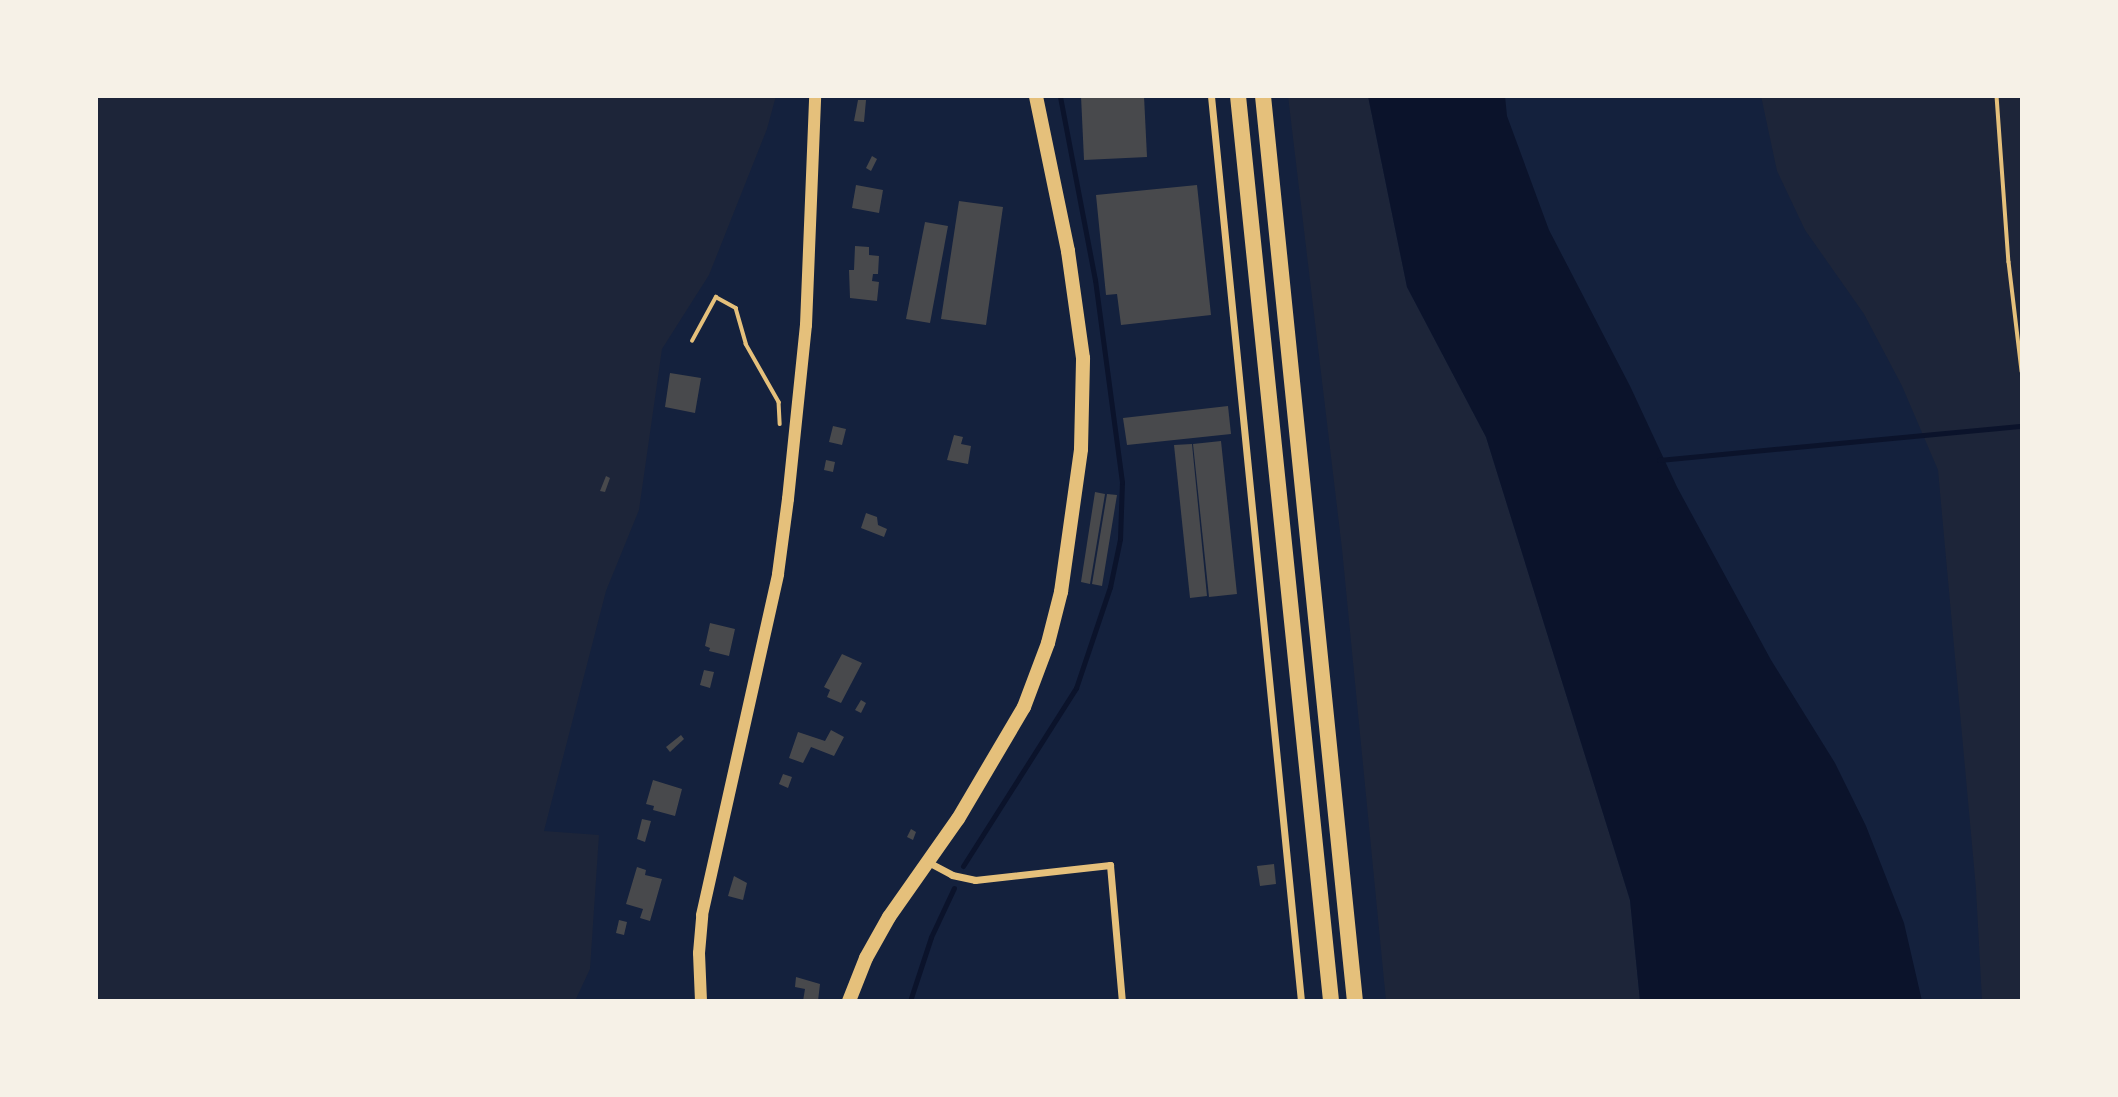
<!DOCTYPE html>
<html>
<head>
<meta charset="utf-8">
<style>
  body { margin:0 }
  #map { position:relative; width:2118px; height:1097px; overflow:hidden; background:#14213d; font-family:Commissioner,sans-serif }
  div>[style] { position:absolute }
  .green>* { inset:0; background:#1d2539 }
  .water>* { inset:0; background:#0b132b }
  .stream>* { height:5px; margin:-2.5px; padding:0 2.5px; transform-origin:2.5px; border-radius:2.5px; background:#0b132b }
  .building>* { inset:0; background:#48494c }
  .path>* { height:3.5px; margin:-1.75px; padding:0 1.75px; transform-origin:1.75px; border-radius:1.75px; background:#e5c07b }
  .minor>* { height:7px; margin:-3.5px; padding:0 3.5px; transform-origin:3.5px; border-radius:3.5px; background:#e5c07b }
  .tertiary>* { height:12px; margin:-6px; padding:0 6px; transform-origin:6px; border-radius:6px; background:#e5c07b }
  .secondary>* { height:14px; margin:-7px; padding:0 7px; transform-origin:7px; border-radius:7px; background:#e5c07b }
  .trunk>* { height:16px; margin:-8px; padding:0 8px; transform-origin:8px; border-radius:8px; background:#e5c07b }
  span { translate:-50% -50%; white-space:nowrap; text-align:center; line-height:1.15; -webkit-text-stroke:5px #f6f1e7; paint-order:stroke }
  .frame { position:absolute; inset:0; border:98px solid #f6f1e7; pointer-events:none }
</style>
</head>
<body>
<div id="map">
  <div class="green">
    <div style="clip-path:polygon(96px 96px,776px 96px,767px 129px,709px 275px,662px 349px,639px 510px,606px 591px,544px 831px,599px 835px,590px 969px,575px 1001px,96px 1001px)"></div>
    <div style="clip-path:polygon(1288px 96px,1368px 96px,1407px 287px,1486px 437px,1630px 900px,1640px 1001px,1386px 1001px,1342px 549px)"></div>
    <div style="clip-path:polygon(1761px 96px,2022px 96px,2022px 1001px,1982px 1001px,1976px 889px,1938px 470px,1902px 386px,1864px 314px,1805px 230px,1777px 171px)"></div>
  </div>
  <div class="water">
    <div style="clip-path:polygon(1368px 96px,1505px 96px,1507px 116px,1549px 230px,1630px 386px,1677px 487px,1771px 660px,1835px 763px,1866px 826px,1904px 923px,1922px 1001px,1640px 1001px,1630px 900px,1486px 437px,1407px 287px)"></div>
  </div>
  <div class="stream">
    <div style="left:1659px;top:460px;width:365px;rotate:-5.4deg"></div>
    <div style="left:963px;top:866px;width:211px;rotate:-57.6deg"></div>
    <div style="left:1076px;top:688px;width:107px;rotate:-71.4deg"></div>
    <div style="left:1110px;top:587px;width:49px;rotate:-78.2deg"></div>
    <div style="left:1120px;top:539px;width:57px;rotate:-88deg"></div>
    <div style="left:1122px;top:482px;width:204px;rotate:-97.6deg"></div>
    <div style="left:1095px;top:280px;width:187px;rotate:-100.8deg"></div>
    <div style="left:910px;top:1001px;width:67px;rotate:-71.8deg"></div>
    <div style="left:931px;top:937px;width:54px;rotate:-64.9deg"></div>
  </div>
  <div class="building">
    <div style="clip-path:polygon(1081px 96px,1144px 96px,1147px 157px,1084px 160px)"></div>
    <div style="clip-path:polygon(858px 100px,866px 100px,864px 122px,854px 121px)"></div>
    <div style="clip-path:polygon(872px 156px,877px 159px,871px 171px,866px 168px)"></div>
    <div style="clip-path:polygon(856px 185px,883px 190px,879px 213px,852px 208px)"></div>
    <div style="clip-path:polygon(1197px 185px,1211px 315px,1121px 325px,1117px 294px,1106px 295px,1096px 195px)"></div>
    <div style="clip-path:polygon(959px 201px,1003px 207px,986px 325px,941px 319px)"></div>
    <div style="clip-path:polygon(925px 222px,948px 226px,930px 323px,906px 319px)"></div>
    <div style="clip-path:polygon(855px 246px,869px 247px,869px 255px,879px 256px,878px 274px,873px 274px,872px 281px,879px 282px,877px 301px,850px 298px,849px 270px,854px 270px)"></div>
    <div style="clip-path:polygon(670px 373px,701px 378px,695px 413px,665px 407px)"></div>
    <div style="clip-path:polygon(1228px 406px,1231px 434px,1127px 445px,1123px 418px)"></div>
    <div style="clip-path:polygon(833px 426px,846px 429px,842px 445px,829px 442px)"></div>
    <div style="clip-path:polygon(954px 435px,963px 437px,961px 444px,971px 446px,968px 464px,947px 460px)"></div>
    <div style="clip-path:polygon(1221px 441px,1237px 594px,1209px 597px,1193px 444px)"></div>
    <div style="clip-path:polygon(1192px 444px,1207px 596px,1190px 598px,1174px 445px)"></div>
    <div style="clip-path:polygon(826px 460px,835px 462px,833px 472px,824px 470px)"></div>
    <div style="clip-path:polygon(606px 476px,610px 478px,605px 492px,600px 491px)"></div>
    <div style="clip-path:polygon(1095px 492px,1105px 494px,1090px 584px,1081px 582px)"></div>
    <div style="clip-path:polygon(1107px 494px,1117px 495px,1102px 586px,1092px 584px)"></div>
    <div style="clip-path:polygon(866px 513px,877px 517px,878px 525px,887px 529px,884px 537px,861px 528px)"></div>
    <div style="clip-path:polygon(710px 623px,735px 629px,729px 656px,709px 651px,710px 648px,705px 646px)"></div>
    <div style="clip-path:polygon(842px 654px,862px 663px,841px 703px,827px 697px,830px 690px,824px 687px)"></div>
    <div style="clip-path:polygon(704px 670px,714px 672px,710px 688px,700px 685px)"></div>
    <div style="clip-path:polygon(861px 700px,866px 703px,861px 713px,855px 710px)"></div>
    <div style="clip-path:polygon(831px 730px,844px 737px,834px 756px,811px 747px,803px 763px,789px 758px,798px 732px,825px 741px)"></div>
    <div style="clip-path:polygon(681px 735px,684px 739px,670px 752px,666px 747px)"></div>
    <div style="clip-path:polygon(783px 774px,792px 777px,788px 788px,779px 784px)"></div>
    <div style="clip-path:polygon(653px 780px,682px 789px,675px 816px,653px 810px,654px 806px,646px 804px)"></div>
    <div style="clip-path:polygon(642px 819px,651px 821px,645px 842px,637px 839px)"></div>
    <div style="clip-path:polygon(911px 829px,916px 832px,913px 840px,907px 837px)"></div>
    <div style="clip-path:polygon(1274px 864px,1276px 884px,1260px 886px,1257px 866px)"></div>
    <div style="clip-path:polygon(637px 867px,646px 870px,645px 875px,662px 879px,650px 921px,640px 918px,643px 909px,626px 904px)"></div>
    <div style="clip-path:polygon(734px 876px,747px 883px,743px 900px,728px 896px)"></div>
    <div style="clip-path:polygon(619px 920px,627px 922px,624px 935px,616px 933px)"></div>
    <div style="clip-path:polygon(796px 977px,820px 984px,818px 1001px,803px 1001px,805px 989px,795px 987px)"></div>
  </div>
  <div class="path">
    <div style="left:1997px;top:96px;width:166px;rotate:85.9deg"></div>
    <div style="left:2009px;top:262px;width:110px;rotate:83.2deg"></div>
    <div style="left:692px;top:341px;width:50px;rotate:-61.4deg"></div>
    <div style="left:716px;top:297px;width:23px;rotate:29deg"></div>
    <div style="left:736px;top:308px;width:37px;rotate:74deg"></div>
    <div style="left:746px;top:344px;width:67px;rotate:60.4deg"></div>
    <div style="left:779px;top:402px;width:22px;rotate:87deg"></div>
  </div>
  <div class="minor">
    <div style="left:1211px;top:96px;width:909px;rotate:84.32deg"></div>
    <div style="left:928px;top:862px;width:27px;rotate:28deg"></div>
    <div style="left:952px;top:875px;width:24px;rotate:12deg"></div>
    <div style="left:975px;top:880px;width:136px;rotate:-6.3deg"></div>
    <div style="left:1110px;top:865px;width:137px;rotate:85deg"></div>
  </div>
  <div class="tertiary">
    <div style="left:701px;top:1001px;width:48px;rotate:-92.4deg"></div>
    <div style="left:699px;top:953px;width:38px;rotate:-85deg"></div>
    <div style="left:702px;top:915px;width:349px;rotate:-77.4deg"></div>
    <div style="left:778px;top:574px;width:76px;rotate:-82.4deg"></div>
    <div style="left:788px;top:499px;width:175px;rotate:-84.1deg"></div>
    <div style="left:806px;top:325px;width:229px;rotate:-87.7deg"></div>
  </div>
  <div class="secondary">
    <div style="left:849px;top:1001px;width:46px;rotate:-68.4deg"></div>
    <div style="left:866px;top:958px;width:47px;rotate:-60.7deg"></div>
    <div style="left:889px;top:917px;width:120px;rotate:-54.9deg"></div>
    <div style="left:958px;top:819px;width:130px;rotate:-59.5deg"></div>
    <div style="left:1024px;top:707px;width:68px;rotate:-69.4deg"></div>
    <div style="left:1048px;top:643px;width:53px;rotate:-75.7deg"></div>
    <div style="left:1061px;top:592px;width:144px;rotate:-82deg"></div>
    <div style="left:1081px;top:449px;width:91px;rotate:-88.7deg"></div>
    <div style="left:1083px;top:358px;width:108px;rotate:-98deg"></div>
    <div style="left:1068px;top:251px;width:158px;rotate:-101.7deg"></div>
  </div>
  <div class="trunk">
    <div style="left:1238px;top:96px;width:910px;rotate:84.13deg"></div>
    <div style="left:1263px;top:96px;width:910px;rotate:84.2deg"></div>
  </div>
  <div class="frame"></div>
</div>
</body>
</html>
